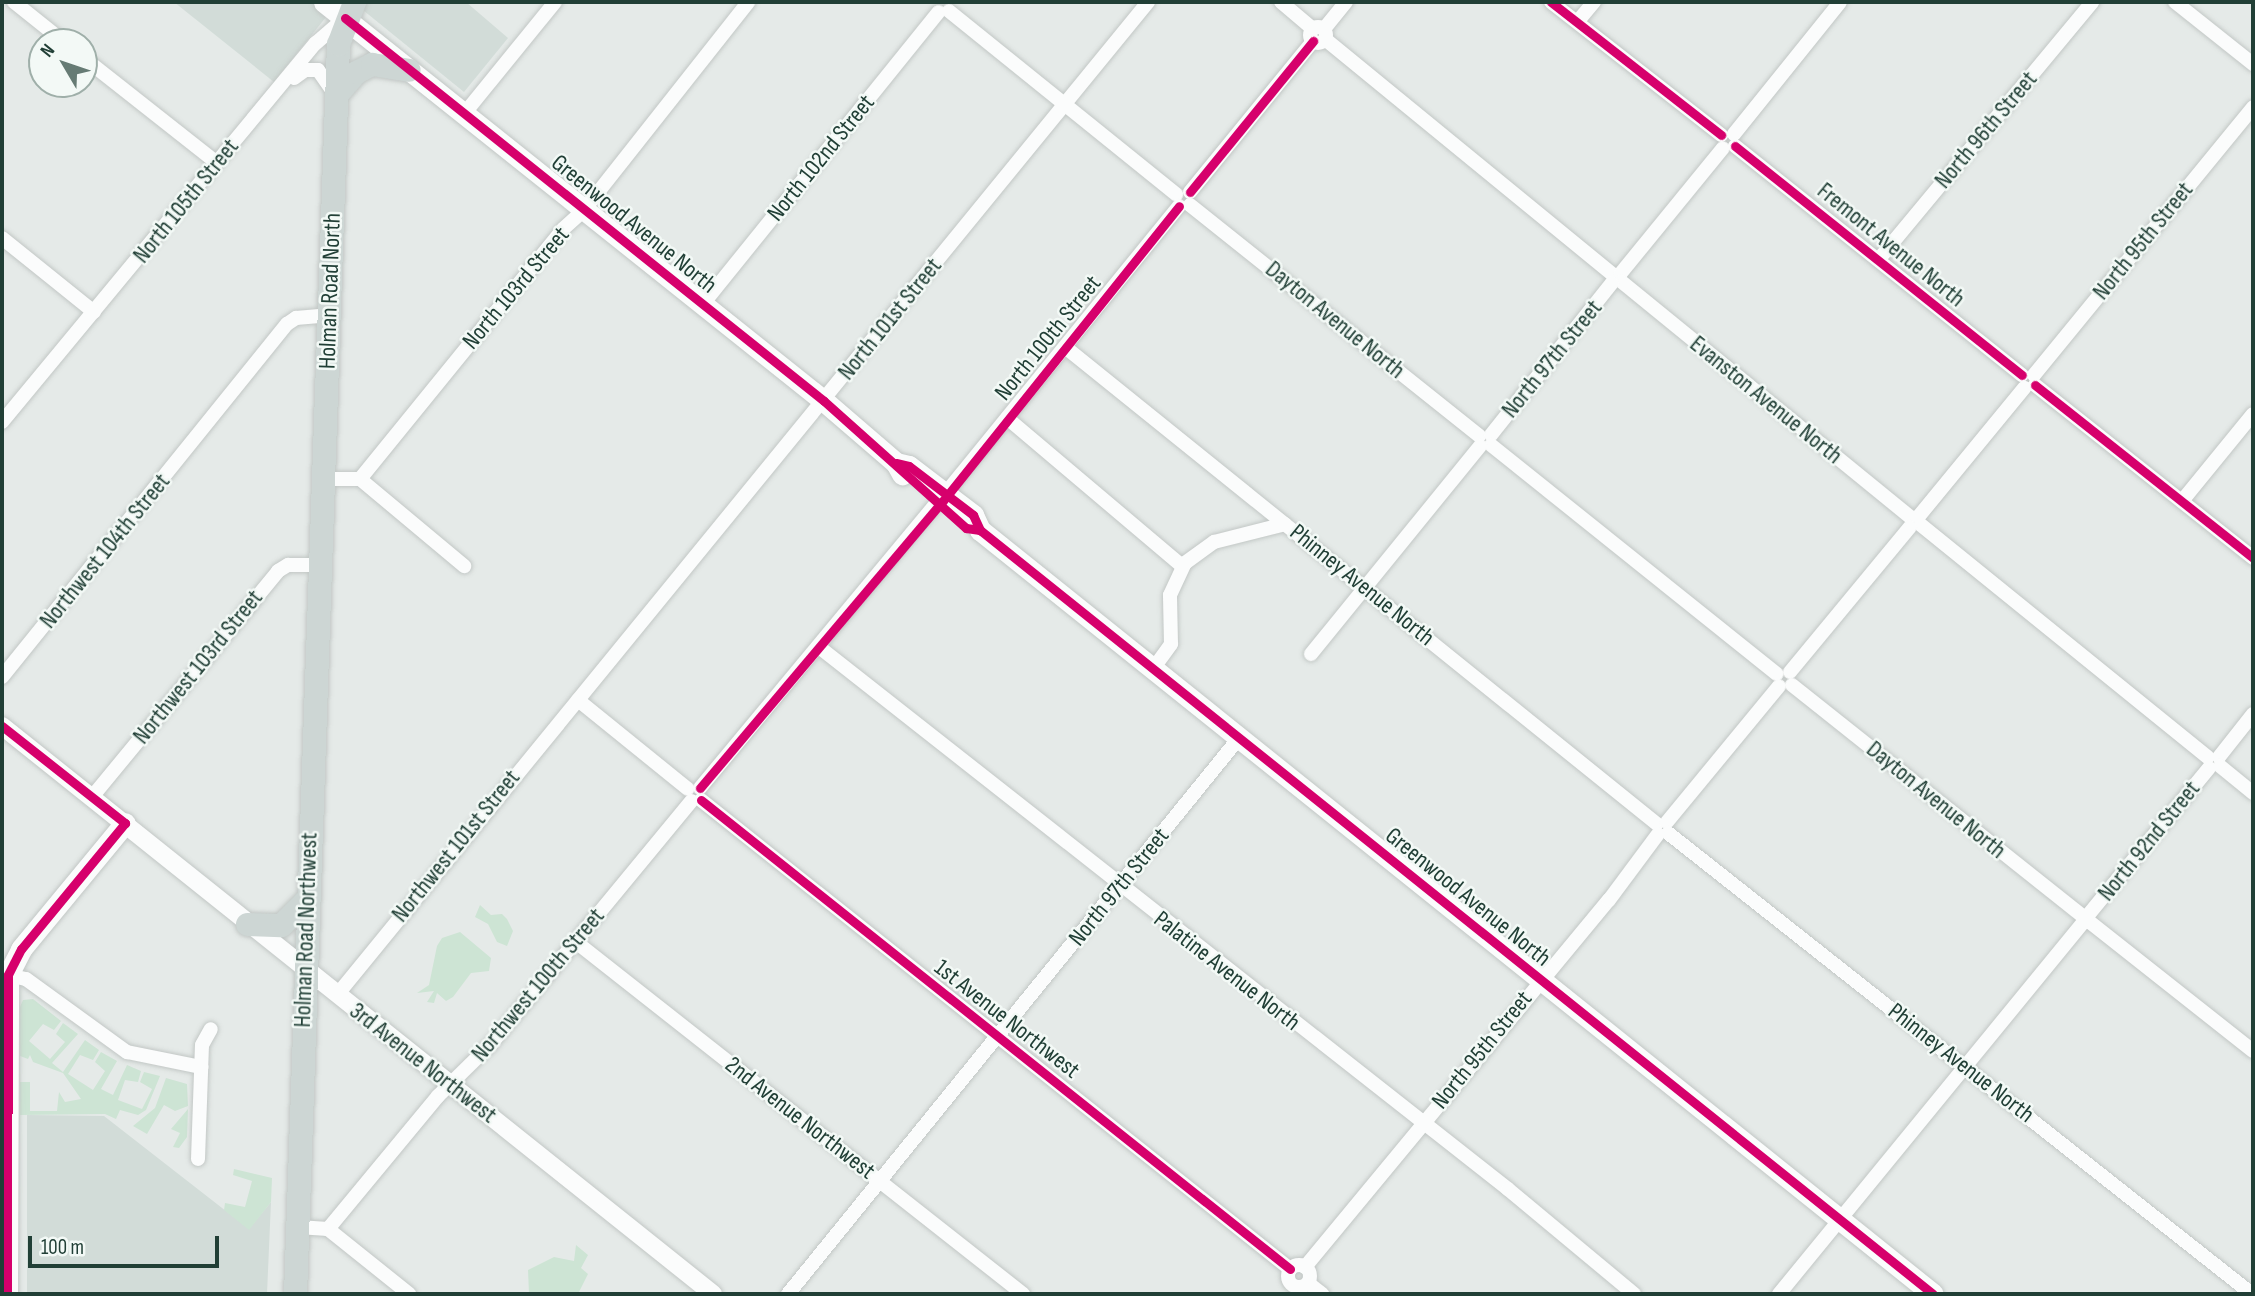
<!DOCTYPE html>
<html>
<head>
<meta charset="utf-8">
<style>
  body { margin:0 }
  #map { position:relative; width:2255px; height:1296px; overflow:hidden; background:#e5eae8; font-family:"Sofia Sans Condensed",sans-serif }
  div>[style] { position:absolute }
  .built>* { inset:0; background:#d2dcd8 }
  .green>* { inset:0; background:#cde4d4 }
  .roads { filter:drop-shadow(0 0 2px #c2c7c5) drop-shadow(0 0 2px #c2c7c5) }
  .minor>* { height:14px; margin:-7px; padding:0 7px; transform-origin:7px; border-radius:7px; background:#fbfcfc }
  .minor>.ring { margin:-7px; padding:0; box-sizing:content-box; background:none; border:14px solid #fbfcfc; border-radius:50% }
  .tertiary>* { height:18px; margin:-9px; padding:0 9px; transform-origin:9px; border-radius:9px; background:#fbfcfc }
  .secondary>* { height:21px; margin:-10.5px; padding:0 10.5px; transform-origin:10.5px; border-radius:10.5px; background:#fbfcfc }
  .primary>* { height:23px; margin:-11.5px; padding:0 11.5px; transform-origin:11.5px; border-radius:11.5px; background:#cdd6d4 }
  .cycleway>* { height:9px; margin:-4.5px; padding:0 4.5px; transform-origin:4.5px; border-radius:4.5px; background:#d6006c }
  span { translate:-50% -50%; white-space:nowrap; text-align:center; line-height:1.15; -webkit-text-stroke:5px #f3f9f6; paint-order:stroke }
  .street-label { font-size:24px; color:#213f36 }
  .frame { position:absolute; inset:0; border:4px solid #213f36; pointer-events:none }
  .north { position:absolute; left:28px; top:28px; width:70px; height:70px; box-sizing:border-box; background:#f3f9f6; border:2px solid #9fafa9; border-radius:50%; rotate:309deg; font-size:19px; font-weight:700; line-height:28px; text-align:center; color:#213f36 }
  .north::after { content:''; display:block; margin:auto; width:24px; height:32px; background:#667b74; clip-path:polygon(50% 0,100% 100%,50% 72%,0 100%) }
  .scale { position:absolute; left:28px; top:1236px; width:191px; height:32px; box-sizing:border-box; border:4px solid #213f36; border-top:0; padding-left:9px; font-size:21px; line-height:24px; white-space:nowrap; color:#213f36; -webkit-text-stroke:5px #f3f9f6; paint-order:stroke }
</style>
</head>
<body>
<div id="map">
  <div class="built">
    <div style="clip-path:polygon(174px 2px,338px 2px,274px 82px)"></div>
    <div style="clip-path:polygon(353px 2px,466px 2px,508px 38px,464px 92px)"></div>
    <div style="clip-path:polygon(27px 1115px,104px 1116px,249px 1229px,271px 1202px,267px 1294px,27px 1294px)"></div>
  </div>
  <div class="green">
    <div style="clip-path:polygon(480px 905px,491px 915px,502px 914px,507px 919px,513px 931px,507px 946px,497px 942px,488px 924px,475px 917px)"></div>
    <div style="clip-path:polygon(460px 932px,491px 958px,489px 971px,471px 973px,453px 997px,446px 1001px,437px 993px,434px 1003px,427px 1002px,434px 991px,417px 993px,429px 985px,437px 946px,442px 938px)"></div>
    <div style="clip-path:polygon(33px 999px,61px 1021px,54px 1030px,43px 1024px,29px 1041px,50px 1059px,65px 1042px,56px 1034px,63px 1023px,78px 1034px,52px 1063px,63px 1072px,85px 1040px,99px 1050px,93px 1060px,80px 1055px,68px 1074px,93px 1090px,105px 1071px,95px 1062px,101px 1052px,117px 1061px,101px 1089px,113px 1095px,127px 1065px,141px 1071px,138px 1082px,125px 1080px,118px 1100px,142px 1109px,152px 1089px,140px 1082px,144px 1072px,160px 1076px,146px 1110px,138px 1115px,120px 1110px,116px 1119px,105px 1114px,20px 1115px,20px 1082px,30px 1082px,30px 1111px,57px 1111px,59px 1092px,65px 1102px,81px 1099px,63px 1073px,33px 1062px,30px 1055px,28px 1059px,20px 1056px,20px 1007px,23px 1000px)"></div>
    <div style="clip-path:polygon(166px 1078px,187px 1084px,188px 1106px,175px 1111px,164px 1105px,147px 1134px,133px 1126px,155px 1108px)"></div>
    <div style="clip-path:polygon(188px 1109px,187px 1137px,179px 1148px,173px 1147px,180px 1133px,171px 1129px)"></div>
    <div style="clip-path:polygon(234px 1169px,272px 1178px,271px 1202px,249px 1230px,224px 1210px,225px 1203px,245px 1207px,252px 1181px,233px 1175px)"></div>
    <div style="clip-path:polygon(576px 1245px,588px 1255px,581px 1268px,588px 1274px,578px 1294px,529px 1294px,528px 1270px,554px 1257px,574px 1261px)"></div>
  </div>
  <div class="roads">
    <div class="minor">
      <div style="left:14px;top:2px;width:64px;rotate:38.7deg"></div>
      <div style="left:1281px;top:2px;width:42px;rotate:40.2deg"></div>
      <div style="left:1551px;top:2px;width:216px;rotate:38deg"></div>
      <div style="left:2175px;top:2px;width:100px;rotate:38.5deg"></div>
      <div style="left:949px;top:11px;width:292px;rotate:38.9deg"></div>
      <div style="left:1578px;top:21px;width:25px;rotate:-50deg"></div>
      <div class="ring" style="left:1310px;top:27px;width:2px;height:2px"></div>
      <div style="left:1324px;top:29px;width:35px;rotate:-51deg"></div>
      <div style="left:1325px;top:39px;width:371px;rotate:39.3deg"></div>
      <div style="left:84px;top:58px;width:169px;rotate:38.3deg"></div>
      <div style="left:294px;top:78px;width:14px;rotate:-36deg"></div>
      <div style="left:305px;top:70px;width:13px"></div>
      <div style="left:318px;top:70px;width:29px;rotate:55deg"></div>
      <div style="left:464px;top:114px;width:144px;rotate:-50.9deg"></div>
      <div style="left:1734px;top:134px;width:169px;rotate:-51.2deg"></div>
      <div style="left:1735px;top:146px;width:367px;rotate:38.6deg"></div>
      <div style="left:1190px;top:192px;width:195px;rotate:-50.8deg"></div>
      <div style="left:1190px;top:205px;width:370px;rotate:38.6deg"></div>
      <div style="left:2px;top:238px;width:118px;rotate:38.8deg"></div>
      <div style="left:1879px;top:259px;width:334px;rotate:-50.3deg"></div>
      <div style="left:1621px;top:273px;width:161px;rotate:-50.8deg"></div>
      <div style="left:1622px;top:282px;width:372px;rotate:39.2deg"></div>
      <div style="left:703px;top:304px;width:375px;rotate:-51.1deg"></div>
      <div style="left:1065px;top:347px;width:760px;rotate:38.86deg"></div>
      <div style="left:2034px;top:375px;width:346px;rotate:-50.7deg"></div>
      <div style="left:2035px;top:385px;width:278px;rotate:38.4deg"></div>
      <div style="left:1007px;top:418px;width:229px;rotate:40.2deg"></div>
      <div style="left:2px;top:422px;width:492px;rotate:-50.4deg"></div>
      <div style="left:316px;top:43px;width:38px;rotate:-41deg"></div>
      <div style="left:1491px;top:435px;width:194px;rotate:-51.5deg"></div>
      <div style="left:1491px;top:445px;width:366px;rotate:38.7deg"></div>
      <div style="left:322px;top:479px;width:38px"></div>
      <div style="left:360px;top:479px;width:322px;rotate:-50.9deg"></div>
      <div style="left:563px;top:229px;width:28px;rotate:-42deg"></div>
      <div style="left:584px;top:210px;width:265px;rotate:-51.7deg"></div>
      <div style="left:360px;top:479px;width:136px;rotate:39.9deg"></div>
      <div style="left:945px;top:494px;width:371px;rotate:-50.9deg"></div>
      <div style="left:2182px;top:501px;width:112px;rotate:-50.8deg"></div>
      <div style="left:1919px;top:516px;width:166px;rotate:-50.6deg"></div>
      <div style="left:1921px;top:525px;width:369px;rotate:39deg"></div>
      <div style="left:819px;top:647px;width:877px;rotate:38.19deg"></div>
      <div style="left:1508px;top:1189px;width:164px;rotate:39.8deg"></div>
      <div style="left:1311px;top:654px;width:268px;rotate:-50.9deg"></div>
      <div style="left:1153px;top:669px;width:31px;rotate:-54deg"></div>
      <div style="left:1171px;top:644px;width:49px;rotate:-91.2deg"></div>
      <div style="left:1170px;top:595px;width:35px;rotate:-65deg"></div>
      <div style="left:1185px;top:563px;width:36px;rotate:-36deg"></div>
      <div style="left:1214px;top:542px;width:73px;rotate:-14.2deg"></div>
      <div style="left:1790px;top:672px;width:188px;rotate:-50.4deg"></div>
      <div style="left:2px;top:677px;width:454px;rotate:-51.1deg"></div>
      <div style="left:287px;top:324px;width:11px;rotate:-34deg"></div>
      <div style="left:296px;top:318px;width:32px;rotate:-5deg"></div>
      <div style="left:1792px;top:685px;width:369px;rotate:38.5deg"></div>
      <div style="left:578px;top:700px;width:141px;rotate:39deg"></div>
      <div style="left:2219px;top:757px;width:55px;rotate:-51.7deg"></div>
      <div style="left:2220px;top:766px;width:43px;rotate:39.3deg"></div>
      <div style="left:700px;top:788px;width:369px;rotate:-50.3deg"></div>
      <div style="left:92px;top:797px;width:293px;rotate:-50.5deg"></div>
      <div style="left:278px;top:571px;width:12px;rotate:-31deg"></div>
      <div style="left:288px;top:565px;width:31px"></div>
      <div style="left:701px;top:800px;width:753px;rotate:38.53deg"></div>
      <div style="left:1667px;top:822px;width:176px;rotate:-50.5deg"></div>
      <div style="left:1668px;top:833px;width:744px;rotate:38.29deg"></div>
      <div style="left:2089px;top:914px;width:189px;rotate:-50.6deg"></div>
      <div style="left:2091px;top:923px;width:206px;rotate:38.3deg"></div>
      <div style="left:576px;top:942px;width:569px;rotate:38.22deg"></div>
      <div style="left:8px;top:975px;width:18px;rotate:13deg"></div>
      <div style="left:26px;top:979px;width:125px;rotate:35.9deg"></div>
      <div style="left:127px;top:1052px;width:76px;rotate:11.5deg"></div>
      <div style="left:337px;top:995px;width:1282px;rotate:-50.76deg"></div>
      <div style="left:198px;top:1159px;width:114px;rotate:-88deg"></div>
      <div style="left:202px;top:1045px;width:18px;rotate:-61deg"></div>
      <div style="left:298px;top:1227px;width:30px;rotate:4deg"></div>
      <div style="left:328px;top:1229px;width:104px;rotate:38.7deg"></div>
      <div style="left:328px;top:1229px;width:173px;rotate:-50.4deg"></div>
      <div style="left:438px;top:1096px;width:74px;rotate:-44.5deg"></div>
      <div style="left:491px;top:1044px;width:315px;rotate:-50.5deg"></div>
      <div class="ring" style="left:1288px;top:1265px;width:8px;height:8px"></div>
      <div style="left:1305px;top:1267px;width:477px;rotate:-50.4deg"></div>
      <div style="left:1609px;top:900px;width:82px;rotate:-53.4deg"></div>
      <div style="left:1308px;top:1283px;width:18px;rotate:38deg"></div>
      <div style="left:788px;top:1294px;width:716px;rotate:-50.95deg"></div>
      <div style="left:1779px;top:1294px;width:478px;rotate:-50.7deg"></div>
    </div>
    <div class="tertiary">
      <div style="left:2px;top:726px;width:910px;rotate:38.62deg"></div>
    </div>
    <div class="secondary">
      <div style="left:324px;top:2px;width:640px;rotate:38.59deg"></div>
      <div style="left:824px;top:401px;width:95px;rotate:40.7deg"></div>
      <div style="left:896px;top:463px;width:13px;rotate:61deg"></div>
      <div style="left:896px;top:463px;width:13px;rotate:13deg"></div>
      <div style="left:909px;top:466px;width:81px;rotate:37.4deg"></div>
      <div style="left:973px;top:515px;width:17px;rotate:65deg"></div>
      <div style="left:980px;top:530px;width:1221px;rotate:38.72deg"></div>
      <div style="left:7px;top:1294px;width:319px;rotate:-89.8deg"></div>
      <div style="left:8px;top:975px;width:29px;rotate:-63deg"></div>
      <div style="left:21px;top:949px;width:163px;rotate:-50.5deg"></div>
    </div>
    <div class="primary">
      <div style="left:336px;top:95px;width:30px;rotate:-49deg"></div>
      <div style="left:356px;top:72px;width:18px;rotate:-27deg"></div>
      <div style="left:372px;top:64px;width:37px;rotate:9deg"></div>
      <div style="left:247px;top:924px;width:34px;rotate:2deg"></div>
      <div style="left:281px;top:925px;width:37px;rotate:-45deg"></div>
      <div style="left:295px;top:1294px;width:1251px;rotate:-88.03deg"></div>
      <div style="left:338px;top:44px;width:45px;rotate:-69.1deg"></div>
    </div>
  </div>
  <div class="cycleway">
    <div style="left:1551px;top:2px;width:216px;rotate:38deg"></div>
    <div style="left:345px;top:18px;width:613px;rotate:38.65deg"></div>
    <div style="left:824px;top:401px;width:191px;rotate:41.8deg"></div>
    <div style="left:966px;top:528px;width:14px;rotate:8deg"></div>
    <div style="left:1735px;top:146px;width:367px;rotate:38.6deg"></div>
    <div style="left:1190px;top:192px;width:195px;rotate:-50.8deg"></div>
    <div style="left:2035px;top:385px;width:278px;rotate:38.4deg"></div>
    <div style="left:896px;top:463px;width:13px;rotate:13deg"></div>
    <div style="left:909px;top:466px;width:81px;rotate:37.4deg"></div>
    <div style="left:973px;top:515px;width:17px;rotate:65deg"></div>
    <div style="left:980px;top:530px;width:1221px;rotate:38.72deg"></div>
    <div style="left:2px;top:726px;width:157px;rotate:38.3deg"></div>
    <div style="left:125px;top:823px;width:163px;rotate:129.5deg"></div>
    <div style="left:21px;top:949px;width:29px;rotate:117deg"></div>
    <div style="left:8px;top:975px;width:319px;rotate:90.2deg"></div>
    <div style="left:700px;top:788px;width:375px;rotate:-49.8deg"></div>
    <div style="left:942px;top:502px;width:379px;rotate:-51.3deg"></div>
    <div style="left:701px;top:800px;width:753px;rotate:38.53deg"></div>
  </div>
  <div class="street-label">
    <span style="left:1986px;top:130px;rotate:-50deg">North 96th Street</span>
    <span style="left:821px;top:158px;rotate:-51deg">North 102nd Street</span>
    <span style="left:186px;top:201px;rotate:-51deg">North 105th Street</span>
    <span style="left:634px;top:224px;rotate:39deg">Greenwood Avenue North</span>
    <span style="left:2143px;top:241px;rotate:-51deg">North 95th Street</span>
    <span style="left:1891px;top:245px;rotate:39deg">Fremont Avenue North</span>
    <span style="left:516px;top:288px;rotate:-50deg">North 103rd Street</span>
    <span style="left:330px;top:291px;rotate:-88deg">Holman Road North</span>
    <span style="left:890px;top:319px;rotate:-51deg">North 101st Street</span>
    <span style="left:1335px;top:320px;rotate:39deg">Dayton Avenue North</span>
    <span style="left:1048px;top:338px;rotate:-51deg">North 100th Street</span>
    <span style="left:1552px;top:359px;rotate:-51deg">North 97th Street</span>
    <span style="left:1766px;top:400px;rotate:39deg">Evanston Avenue North</span>
    <span style="left:105px;top:551px;rotate:-51deg">Northwest 104th Street</span>
    <span style="left:1362px;top:585px;rotate:39deg">Phinney Avenue North</span>
    <span style="left:198px;top:667px;rotate:-51deg">Northwest 103rd Street</span>
    <span style="left:1936px;top:800px;rotate:39deg">Dayton Avenue North</span>
    <span style="left:2149px;top:841px;rotate:-51deg">North 92nd Street</span>
    <span style="left:456px;top:846px;rotate:-51deg">Northwest 101st Street</span>
    <span style="left:1119px;top:887px;rotate:-51deg">North 97th Street</span>
    <span style="left:1468px;top:897px;rotate:39deg">Greenwood Avenue North</span>
    <span style="left:306px;top:930px;rotate:-88deg">Holman Road Northwest</span>
    <span style="left:1227px;top:971px;rotate:38deg">Palatine Avenue North</span>
    <span style="left:538px;top:985px;rotate:-50deg">Northwest 100th Street</span>
    <span style="left:1007px;top:1019px;rotate:38deg">1st Avenue Northwest</span>
    <span style="left:1482px;top:1050px;rotate:-51deg">North 95th Street</span>
    <span style="left:423px;top:1063px;rotate:38deg">3rd Avenue Northwest</span>
    <span style="left:1961px;top:1063px;rotate:38deg">Phinney Avenue North</span>
    <span style="left:800px;top:1118px;rotate:38deg">2nd Avenue Northwest</span>
  </div>
  <div class="frame"></div>
  <div class="north">N</div>
  <div class="scale">100 m</div>
</div>
</body>
</html>
